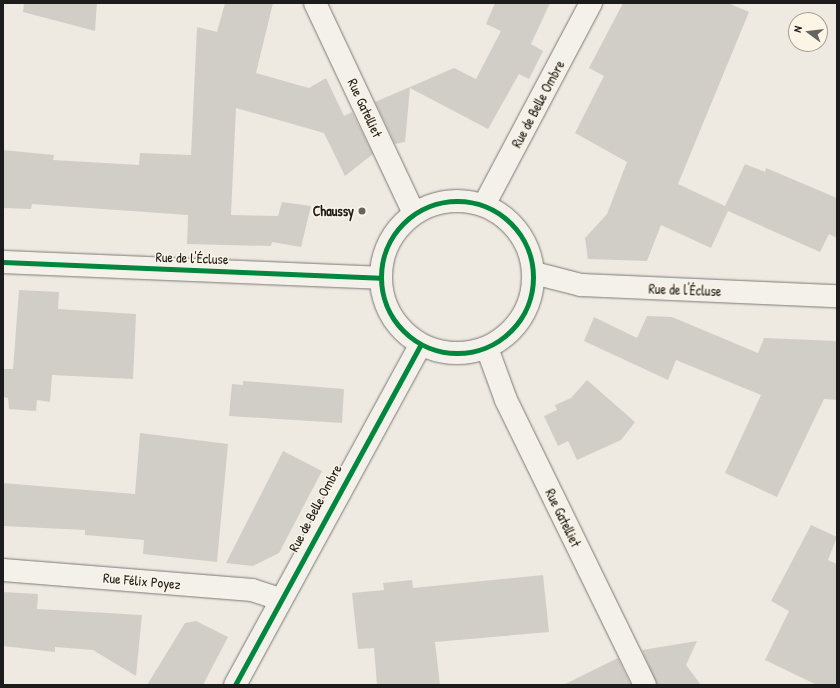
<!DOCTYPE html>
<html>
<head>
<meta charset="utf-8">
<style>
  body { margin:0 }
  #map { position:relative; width:840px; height:688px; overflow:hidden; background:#eeeae2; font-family:"Patrick Hand",sans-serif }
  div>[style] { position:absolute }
  .building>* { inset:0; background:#d1cec8 }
  .roads { filter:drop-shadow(0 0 1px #7a7975) drop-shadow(0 0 1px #7a7975) }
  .minor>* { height:22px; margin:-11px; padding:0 11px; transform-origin:11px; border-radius:11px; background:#f4f1ea }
  .minor>.ring { margin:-11px; padding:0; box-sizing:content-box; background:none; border:22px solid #f4f1ea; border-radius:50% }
  .cycleway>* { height:5px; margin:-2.5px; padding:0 2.5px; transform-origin:2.5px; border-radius:2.5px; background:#00873e }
  .cycleway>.ring { margin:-2.5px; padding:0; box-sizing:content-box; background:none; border:5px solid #00873e; border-radius:50% }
  .dots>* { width:11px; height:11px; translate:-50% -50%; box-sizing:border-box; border:2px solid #fcf5e5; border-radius:50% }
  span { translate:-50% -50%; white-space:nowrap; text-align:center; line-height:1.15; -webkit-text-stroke:3px #fcf5e5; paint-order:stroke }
  .street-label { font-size:14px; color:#1c1c1c }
  .poi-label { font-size:14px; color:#1c1c1c; font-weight:700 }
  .right { translate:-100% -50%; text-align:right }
  .frame { position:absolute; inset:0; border:4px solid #1c1c1c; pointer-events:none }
  .north { position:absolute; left:788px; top:12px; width:40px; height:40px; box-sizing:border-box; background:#fcf5e5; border:1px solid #a29e95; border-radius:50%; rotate:285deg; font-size:11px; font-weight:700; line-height:16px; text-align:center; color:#1c1c1c }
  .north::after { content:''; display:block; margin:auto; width:14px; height:18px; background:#666461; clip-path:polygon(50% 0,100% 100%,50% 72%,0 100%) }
</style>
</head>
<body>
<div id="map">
  <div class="building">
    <div style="clip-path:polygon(24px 3px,97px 3px,95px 31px,23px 12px)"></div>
    <div style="clip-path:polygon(225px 3px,273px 3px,256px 73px,309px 88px,326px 78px,344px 116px,352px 112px,373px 154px,345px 176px,324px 133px,236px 108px,231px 215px,278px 216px,282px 202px,311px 206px,301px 247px,272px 242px,271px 246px,187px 244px,188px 215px,32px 204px,31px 209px,3px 208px,3px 150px,54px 155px,53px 160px,139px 165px,140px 153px,191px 155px,197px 27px,217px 32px)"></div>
    <div style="clip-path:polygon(495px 3px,550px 3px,531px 44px,543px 51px,529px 79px,519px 74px,488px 129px,410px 88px,405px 142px,395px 144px,375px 102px,454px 68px,476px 79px,501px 31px,486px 24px)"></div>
    <div style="clip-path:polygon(623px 3px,728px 3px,749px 12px,678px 184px,725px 206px,745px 164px,765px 172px,766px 168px,837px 198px,837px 238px,829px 234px,820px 252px,728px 211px,711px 248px,661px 225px,647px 261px,588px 259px,585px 238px,607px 214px,627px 162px,575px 133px,604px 76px,589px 68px)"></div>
    <div style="clip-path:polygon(19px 290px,59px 292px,58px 309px,136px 314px,133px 379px,52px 375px,50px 402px,37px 400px,36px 411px,9px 409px,8px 398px,3px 397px,3px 369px,13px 369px)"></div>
    <div style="clip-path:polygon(647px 316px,672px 317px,758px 353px,764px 338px,837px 341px,837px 400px,824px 399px,777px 497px,725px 473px,761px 395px,676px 360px,668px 380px,584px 341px,594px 317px,637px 338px)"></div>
    <div style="clip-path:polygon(587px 380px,635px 422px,621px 440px,577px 460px,568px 441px,558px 446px,544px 416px,557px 410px,555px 405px,571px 398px)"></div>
    <div style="clip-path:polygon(243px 381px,344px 389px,342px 423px,229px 416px,232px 384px,243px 385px)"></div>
    <div style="clip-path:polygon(140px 433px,228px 444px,217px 562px,143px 554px,144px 540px,85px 535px,85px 530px,3px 526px,3px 483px,135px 494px)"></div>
    <div style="clip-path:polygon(283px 451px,322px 471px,279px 553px,253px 566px,226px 563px)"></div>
    <div style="clip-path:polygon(811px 525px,837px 537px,828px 560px,837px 564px,837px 685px,817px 685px,765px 660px,789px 611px,771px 601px)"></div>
    <div style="clip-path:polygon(543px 575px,549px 632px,435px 642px,440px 685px,377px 685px,374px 648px,358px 649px,352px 593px,384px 590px,383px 583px,412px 580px,413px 588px)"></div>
    <div style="clip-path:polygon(3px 592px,38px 594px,37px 609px,142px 615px,136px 676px,93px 650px,55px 647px,55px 652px,3px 646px)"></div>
    <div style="clip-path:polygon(196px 621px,228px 637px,203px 685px,147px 685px,185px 623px)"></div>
    <div style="clip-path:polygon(697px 641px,686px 665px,701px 685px,657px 685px,642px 650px)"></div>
    <div style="clip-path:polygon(618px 658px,631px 685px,563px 685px)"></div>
  </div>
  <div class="roads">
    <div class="minor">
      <div style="left:315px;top:3px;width:232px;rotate:64.8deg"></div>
      <div class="ring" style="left:381px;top:201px;width:130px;height:130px"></div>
      <div style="left:484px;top:205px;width:229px;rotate:-62.1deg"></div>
      <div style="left:3px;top:262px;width:377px;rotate:2.4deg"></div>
      <div style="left:534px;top:273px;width:49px;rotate:14.3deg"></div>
      <div style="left:581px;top:285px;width:256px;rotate:2.5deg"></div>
      <div style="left:487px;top:348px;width:55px;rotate:69.9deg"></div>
      <div style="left:506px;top:400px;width:317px;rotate:64deg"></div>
      <div style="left:3px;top:570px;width:250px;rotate:4.6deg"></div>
      <div style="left:252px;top:590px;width:29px;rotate:18deg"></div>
      <div style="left:235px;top:685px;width:387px;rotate:-61.4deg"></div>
    </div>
  </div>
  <div class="cycleway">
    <div class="ring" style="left:381px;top:201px;width:147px;height:147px"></div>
    <div style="left:3px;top:262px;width:377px;rotate:2.4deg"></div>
    <div style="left:235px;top:685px;width:387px;rotate:-61.4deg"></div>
  </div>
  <div class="dots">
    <div style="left:362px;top:211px;background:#666461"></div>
  </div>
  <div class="street-label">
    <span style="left:538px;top:104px;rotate:-62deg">Rue de Belle Ombre</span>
    <span style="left:365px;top:108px;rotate:65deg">Rue Gatelliet</span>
    <span style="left:192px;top:258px;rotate:2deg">Rue de l'Écluse</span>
    <span style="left:685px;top:290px;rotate:2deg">Rue de l'Écluse</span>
    <span style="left:315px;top:508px;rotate:-62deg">Rue de Belle Ombre</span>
    <span style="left:563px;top:518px;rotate:64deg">Rue Gatelliet</span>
    <span style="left:142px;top:581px;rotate:5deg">Rue Félix Poyez</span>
  </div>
  <div class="poi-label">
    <span class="right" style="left:354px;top:211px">Chaussy</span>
  </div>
  <div class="frame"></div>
  <div class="north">N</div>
</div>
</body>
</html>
